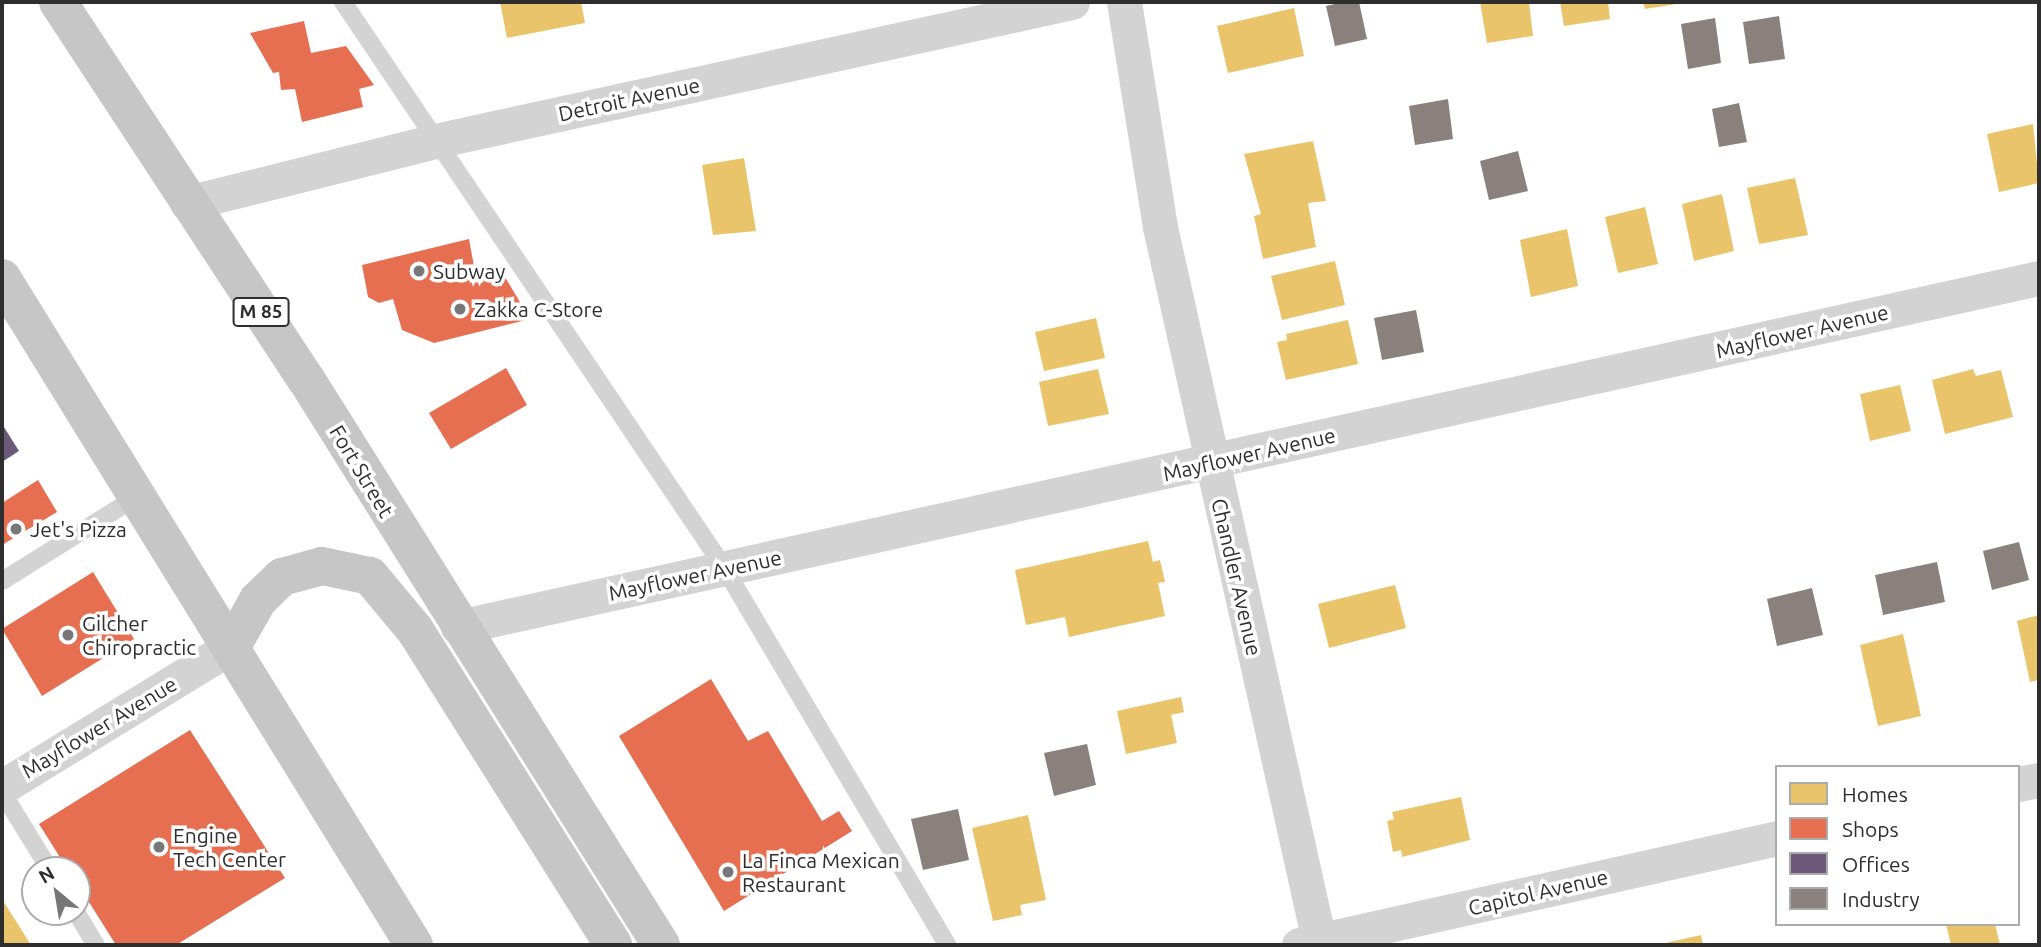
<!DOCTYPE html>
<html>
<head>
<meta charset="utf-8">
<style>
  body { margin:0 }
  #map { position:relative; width:2041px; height:947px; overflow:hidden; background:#fff; font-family:Ubuntu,sans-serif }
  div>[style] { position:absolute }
  .homes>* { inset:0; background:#e9c46a }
  .shops>* { inset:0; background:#e76f51 }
  .offices>* { inset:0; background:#6d597a }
  .industry>* { inset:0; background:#8a817c }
  .service>* { height:18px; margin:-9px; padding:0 9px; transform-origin:9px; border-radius:9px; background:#d3d3d3 }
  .minor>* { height:35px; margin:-17.5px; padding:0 17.5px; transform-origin:17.5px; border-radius:17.5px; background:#d3d3d3 }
  .primary>* { height:38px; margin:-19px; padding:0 19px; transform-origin:19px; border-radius:19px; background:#c6c6c6 }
  .dots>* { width:19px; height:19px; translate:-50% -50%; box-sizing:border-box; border:4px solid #fff; border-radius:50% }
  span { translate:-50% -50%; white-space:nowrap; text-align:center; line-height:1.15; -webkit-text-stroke:7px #fff; paint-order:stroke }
  .shield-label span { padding:2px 5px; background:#fff; border:2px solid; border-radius:5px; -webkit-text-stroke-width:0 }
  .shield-label { font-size:19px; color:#2e2e2e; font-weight:700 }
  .street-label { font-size:21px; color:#2e2e2e }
  .poi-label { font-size:21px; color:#2e2e2e }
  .left { translate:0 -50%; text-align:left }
  .frame { position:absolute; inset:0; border:4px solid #2e2e2e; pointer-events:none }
  .legend { position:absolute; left:1775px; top:765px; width:245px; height:161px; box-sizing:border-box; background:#fff; border:2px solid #ababab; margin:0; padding:9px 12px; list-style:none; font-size:21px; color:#2e2e2e }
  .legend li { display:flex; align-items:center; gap:14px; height:35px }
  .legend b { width:35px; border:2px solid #ababab }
  .north { position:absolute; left:21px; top:856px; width:70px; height:70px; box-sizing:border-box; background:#fff; border:2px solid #ababab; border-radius:50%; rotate:330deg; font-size:19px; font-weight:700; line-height:28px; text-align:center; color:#2e2e2e }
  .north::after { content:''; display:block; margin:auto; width:24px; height:32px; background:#777; clip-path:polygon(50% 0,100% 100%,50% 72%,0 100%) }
</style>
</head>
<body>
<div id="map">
  <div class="homes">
    <div style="clip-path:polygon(500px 2px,581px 2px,585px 23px,507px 38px)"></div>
    <div style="clip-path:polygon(1480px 2px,1529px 2px,1533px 36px,1487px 43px)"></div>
    <div style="clip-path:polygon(1560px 2px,1608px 2px,1610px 19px,1564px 26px)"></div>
    <div style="clip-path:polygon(1643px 2px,1683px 2px,1683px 3px,1645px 9px)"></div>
    <div style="clip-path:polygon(1294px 8px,1304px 56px,1228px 73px,1217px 26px)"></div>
    <div style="clip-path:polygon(2033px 124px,2039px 183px,1999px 192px,1987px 134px)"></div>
    <div style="clip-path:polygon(1313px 141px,1326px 201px,1308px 203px,1316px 247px,1263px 259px,1254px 216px,1261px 214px,1244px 154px)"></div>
    <div style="clip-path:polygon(744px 158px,756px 231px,713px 235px,702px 165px)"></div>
    <div style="clip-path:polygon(1795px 178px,1808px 235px,1759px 244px,1747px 188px)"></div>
    <div style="clip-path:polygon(1722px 194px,1734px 251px,1694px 261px,1682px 204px)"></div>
    <div style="clip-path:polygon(1645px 207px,1658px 264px,1618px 273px,1605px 217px)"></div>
    <div style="clip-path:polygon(1567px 229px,1578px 286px,1531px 297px,1520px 240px)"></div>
    <div style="clip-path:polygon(1335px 261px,1345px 305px,1282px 320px,1271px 276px)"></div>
    <div style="clip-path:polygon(1096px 318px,1105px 358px,1044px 371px,1035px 332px)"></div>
    <div style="clip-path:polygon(1348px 320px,1358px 364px,1286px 380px,1277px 342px,1287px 340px,1286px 334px)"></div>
    <div style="clip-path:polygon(1098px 369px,1109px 414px,1048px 426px,1039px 382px)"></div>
    <div style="clip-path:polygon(1973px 369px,1976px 376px,2001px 370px,2013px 417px,1945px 434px,1932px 380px)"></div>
    <div style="clip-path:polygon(1900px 385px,1911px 431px,1870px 441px,1860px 394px)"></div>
    <div style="clip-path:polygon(1148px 541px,1153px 562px,1160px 560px,1165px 582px,1158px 583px,1165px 616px,1069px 637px,1065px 617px,1026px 625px,1015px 570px)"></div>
    <div style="clip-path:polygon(1395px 585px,1406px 628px,1329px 648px,1318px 604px)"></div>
    <div style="clip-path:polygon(2039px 615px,2039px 680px,2030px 682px,2017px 621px)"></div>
    <div style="clip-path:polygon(1903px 634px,1921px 716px,1878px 726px,1860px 645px)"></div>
    <div style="clip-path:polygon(1181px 697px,1184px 712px,1171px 715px,1177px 743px,1126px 754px,1117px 711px)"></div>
    <div style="clip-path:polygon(1461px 797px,1470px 840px,1402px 857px,1401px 850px,1393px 852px,1387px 821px,1394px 819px,1392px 812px)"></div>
    <div style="clip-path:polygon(1028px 815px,1046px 900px,1020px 905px,1022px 915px,993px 921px,972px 828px)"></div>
    <div style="clip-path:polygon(2px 899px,31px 945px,2px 945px)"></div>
    <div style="clip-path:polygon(1946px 924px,1995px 924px,2000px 945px,1951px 945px)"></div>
    <div style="clip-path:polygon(1701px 935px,1703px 945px,1661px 945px,1661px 944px)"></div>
  </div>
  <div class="shops">
    <div style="clip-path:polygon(304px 21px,311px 53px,346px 46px,374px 85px,359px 89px,363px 107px,302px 122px,295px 89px,281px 90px,279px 72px,273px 73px,250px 33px)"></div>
    <div style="clip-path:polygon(469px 239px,476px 277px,502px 272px,530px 319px,434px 343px,402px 330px,393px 299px,379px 303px,368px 297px,362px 265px)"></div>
    <div style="clip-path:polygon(506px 368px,527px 405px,451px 449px,429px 413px)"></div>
    <div style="clip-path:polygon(38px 480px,57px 512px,2px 545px,2px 503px)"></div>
    <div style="clip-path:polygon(93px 572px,134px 639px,42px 696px,2px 629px)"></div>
    <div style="clip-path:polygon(711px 679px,748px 741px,768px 731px,822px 821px,839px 811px,852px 831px,724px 911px,619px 736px)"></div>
    <div style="clip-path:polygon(190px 730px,285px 878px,176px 945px,116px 945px,77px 883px,77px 870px,68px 870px,39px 824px)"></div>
  </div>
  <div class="offices">
    <div style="clip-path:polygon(2px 424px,19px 451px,2px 462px)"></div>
  </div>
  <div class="industry">
    <div style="clip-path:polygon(1344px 2px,1359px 2px,1367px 39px,1335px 46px,1326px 6px)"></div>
    <div style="clip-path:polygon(1779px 16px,1785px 59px,1749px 64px,1743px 22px)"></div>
    <div style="clip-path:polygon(1715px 18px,1721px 63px,1688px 69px,1681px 24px)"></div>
    <div style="clip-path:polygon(1448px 99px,1453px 139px,1415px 145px,1409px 106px)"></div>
    <div style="clip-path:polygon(1739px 103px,1747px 142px,1719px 147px,1712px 109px)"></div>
    <div style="clip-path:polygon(1518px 151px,1528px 191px,1489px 200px,1480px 161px)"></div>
    <div style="clip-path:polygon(1416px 310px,1424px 352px,1382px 360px,1374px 318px)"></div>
    <div style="clip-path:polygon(2019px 542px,2029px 580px,1992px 590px,1983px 551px)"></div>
    <div style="clip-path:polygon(1937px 562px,1945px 602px,1883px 615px,1875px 575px)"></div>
    <div style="clip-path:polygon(1812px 588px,1823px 635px,1777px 646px,1767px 599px)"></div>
    <div style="clip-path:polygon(1087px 744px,1096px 785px,1054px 796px,1044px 753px)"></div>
    <div style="clip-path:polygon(958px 809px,969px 860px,923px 870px,911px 819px)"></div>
  </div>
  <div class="service">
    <div style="left:343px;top:2px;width:684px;rotate:56.03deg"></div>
    <div style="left:725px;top:569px;width:437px;rotate:59.4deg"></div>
    <div style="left:2px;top:581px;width:160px;rotate:-32deg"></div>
    <div style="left:2px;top:792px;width:92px;rotate:58.4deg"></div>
    <div style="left:76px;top:912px;width:39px;rotate:59deg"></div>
  </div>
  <div class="minor">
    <div style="left:1124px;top:2px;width:228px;rotate:80.9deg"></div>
    <div style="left:1160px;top:227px;width:736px;rotate:77.44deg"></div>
    <div style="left:187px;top:203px;width:256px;rotate:-14deg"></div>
    <div style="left:435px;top:141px;width:652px;rotate:-12.31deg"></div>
    <div style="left:458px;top:627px;width:1619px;rotate:-12.45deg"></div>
    <div style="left:2018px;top:784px;width:21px;rotate:-11deg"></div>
    <div style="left:2px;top:787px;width:270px;rotate:-31.5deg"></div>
    <div style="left:1299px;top:945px;width:490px;rotate:-12.6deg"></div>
  </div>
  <div class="primary">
    <div style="left:58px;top:2px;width:451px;rotate:56.7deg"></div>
    <div style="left:306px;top:379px;width:668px;rotate:57.9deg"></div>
    <div style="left:2px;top:278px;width:784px;rotate:58.3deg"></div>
    <div style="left:232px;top:646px;width:53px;rotate:-60.5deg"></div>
    <div style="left:258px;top:600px;width:33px;rotate:-44deg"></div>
    <div style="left:282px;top:577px;width:41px;rotate:-15.4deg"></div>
    <div style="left:322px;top:566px;width:49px;rotate:11.8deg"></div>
    <div style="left:370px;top:576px;width:70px;rotate:50.2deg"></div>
    <div style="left:415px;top:630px;width:372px;rotate:57.8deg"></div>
  </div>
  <div class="dots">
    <div style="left:419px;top:271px;background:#777"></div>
    <div style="left:460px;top:309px;background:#777"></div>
    <div style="left:16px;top:529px;background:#777"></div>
    <div style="left:68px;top:635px;background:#777"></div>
    <div style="left:159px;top:847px;background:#777"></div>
    <div style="left:728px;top:872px;background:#777"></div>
  </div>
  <div class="shield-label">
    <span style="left:261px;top:312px">M 85</span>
  </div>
  <div class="street-label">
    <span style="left:629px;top:99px;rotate:-12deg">Detroit Avenue</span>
    <span style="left:1802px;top:331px;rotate:-13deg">Mayflower Avenue</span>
    <span style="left:1249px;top:454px;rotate:-13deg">Mayflower Avenue</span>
    <span style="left:362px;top:471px;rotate:59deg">Fort Street</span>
    <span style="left:695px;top:575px;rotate:-12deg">Mayflower Avenue</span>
    <span style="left:1237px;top:577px;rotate:77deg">Chandler Avenue</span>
    <span style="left:99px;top:727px;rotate:-31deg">Mayflower Avenue</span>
    <span style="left:1538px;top:892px;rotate:-13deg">Capitol Avenue</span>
  </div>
  <div class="poi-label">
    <span class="left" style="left:433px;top:271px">Subway</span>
    <span class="left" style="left:474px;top:309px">Zakka C-Store</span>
    <span class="left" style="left:30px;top:529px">Jet's Pizza</span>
    <span class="left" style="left:82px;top:635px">Gilcher<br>Chiropractic</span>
    <span class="left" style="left:173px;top:847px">Engine<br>Tech Center</span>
    <span class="left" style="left:742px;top:872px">La Finca Mexican<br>Restaurant</span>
  </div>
  <div class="frame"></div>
  <ul class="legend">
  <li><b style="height:19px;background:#e9c46a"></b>Homes</li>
  <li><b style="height:19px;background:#e76f51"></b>Shops</li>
  <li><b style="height:19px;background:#6d597a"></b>Offices</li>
  <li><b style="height:19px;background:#8a817c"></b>Industry</li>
  </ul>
  <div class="north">N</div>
</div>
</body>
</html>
